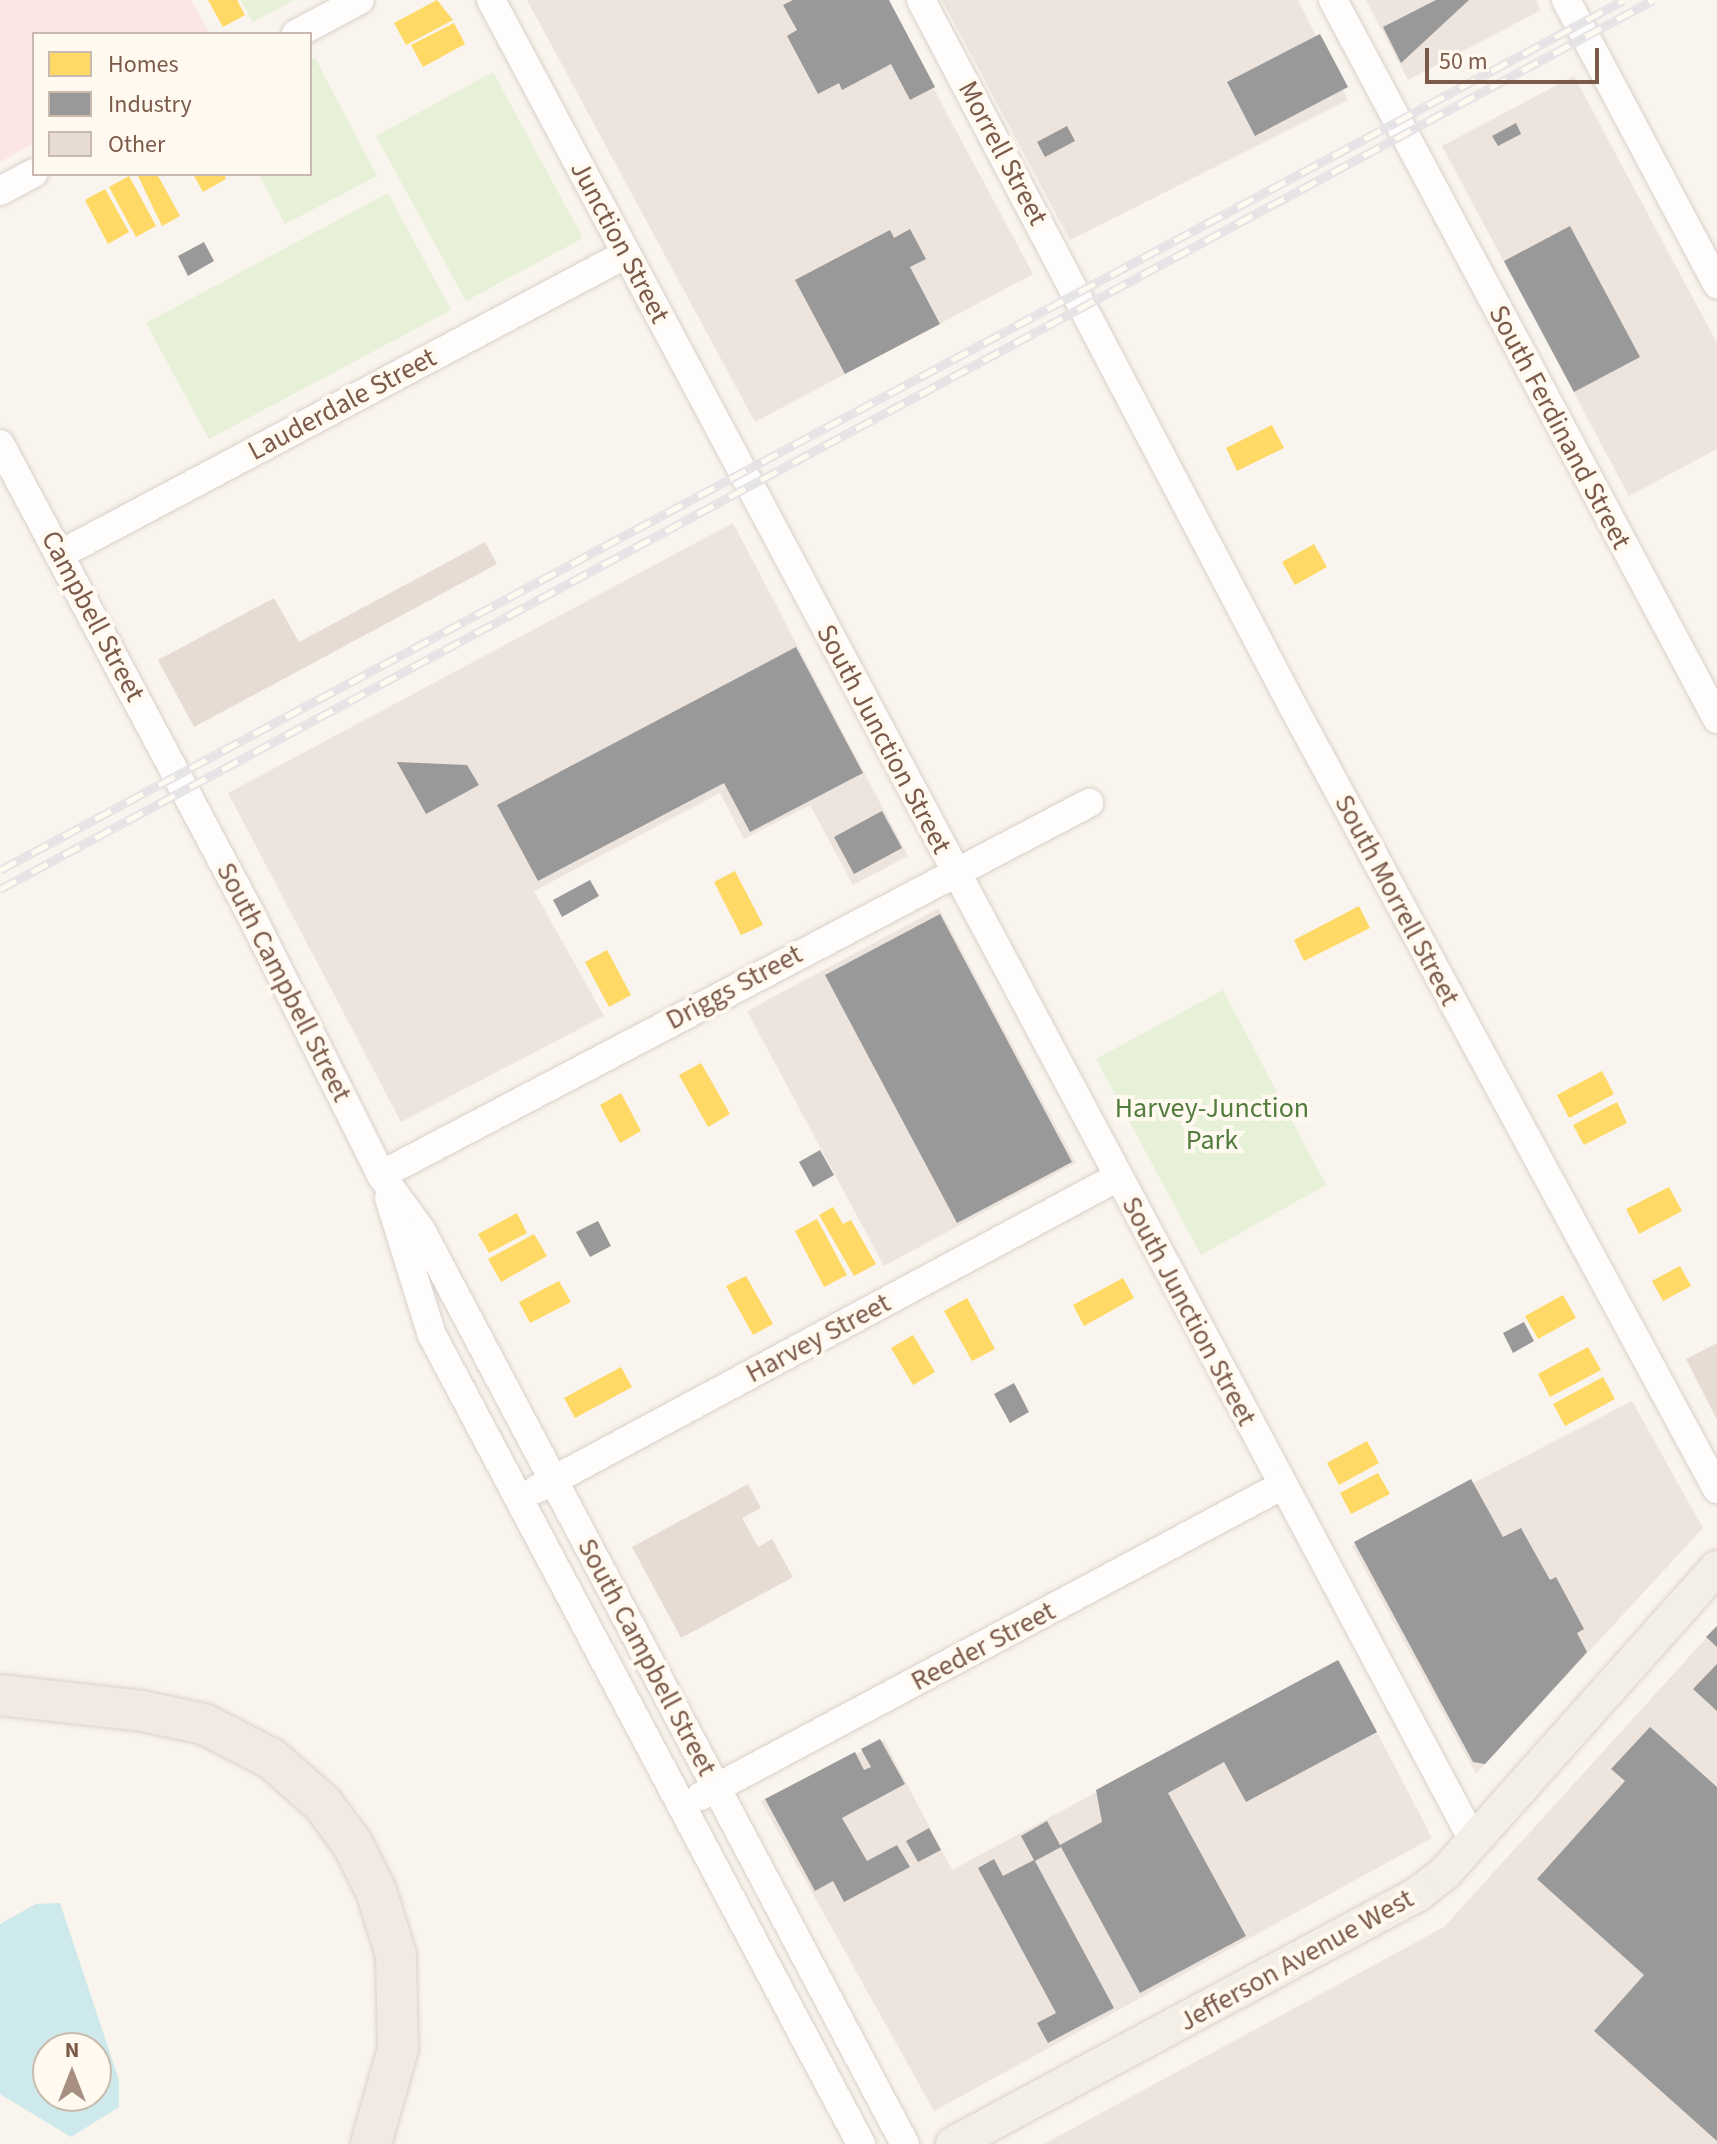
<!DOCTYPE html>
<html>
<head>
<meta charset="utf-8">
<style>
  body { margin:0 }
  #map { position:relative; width:1717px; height:2144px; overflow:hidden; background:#f9f4ed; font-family:"Source Sans 3",sans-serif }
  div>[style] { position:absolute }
  .industrial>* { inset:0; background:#ede4dd }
  .medical>* { inset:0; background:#fbe6e5 }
  .green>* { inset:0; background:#e6f1d7 }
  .water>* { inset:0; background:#cde9eb }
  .homes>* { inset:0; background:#ffd966 }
  .industry>* { inset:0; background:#999 }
  .building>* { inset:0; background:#e6dcd4 }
  .roads { filter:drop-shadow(0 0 2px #d9d1cb) drop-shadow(0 0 2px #d9d1cb) }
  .minor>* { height:28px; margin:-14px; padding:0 14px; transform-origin:14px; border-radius:14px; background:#fefdfc }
  .major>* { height:34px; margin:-17px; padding:0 17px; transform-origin:17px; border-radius:17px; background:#f3eee6 }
  .highway>* { height:40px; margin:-20px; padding:0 20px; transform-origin:20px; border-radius:20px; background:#f2e9e5 }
  .rail>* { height:9px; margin-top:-4.5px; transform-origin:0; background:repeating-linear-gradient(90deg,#fff9f0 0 18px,#e6e3e6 0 36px); box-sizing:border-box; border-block:2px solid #e6e3e6 }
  span { translate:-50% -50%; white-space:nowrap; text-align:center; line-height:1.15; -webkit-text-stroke:8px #fff9f0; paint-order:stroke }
  .street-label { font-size:28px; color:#7b5a49 }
  .park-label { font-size:28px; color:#517c3d }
  .legend { position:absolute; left:32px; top:32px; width:280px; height:144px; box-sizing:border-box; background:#fff9f0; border:2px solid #cab9ad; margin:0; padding:10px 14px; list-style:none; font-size:24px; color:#7b5a49 }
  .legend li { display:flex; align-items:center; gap:16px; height:40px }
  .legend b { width:40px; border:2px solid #cab9ad }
  .north { position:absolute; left:32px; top:2032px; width:80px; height:80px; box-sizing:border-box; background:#fff9f0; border:2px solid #cab9ad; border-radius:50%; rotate:0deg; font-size:22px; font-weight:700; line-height:32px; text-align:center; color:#7b5a49 }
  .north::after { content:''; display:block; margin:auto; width:28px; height:36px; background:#a79082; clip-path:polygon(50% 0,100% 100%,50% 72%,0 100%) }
  .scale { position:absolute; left:1425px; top:48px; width:174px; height:36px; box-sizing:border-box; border:4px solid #7b5a49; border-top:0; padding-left:10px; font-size:24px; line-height:28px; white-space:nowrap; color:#7b5a49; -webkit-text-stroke:6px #fff9f0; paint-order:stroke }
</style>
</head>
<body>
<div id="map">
  <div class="industrial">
    <div style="clip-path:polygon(527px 0,886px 0,1033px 274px,755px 422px)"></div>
    <div style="clip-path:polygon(942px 0,1298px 0,1348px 100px,1070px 240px)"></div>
    <div style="clip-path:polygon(1366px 0,1536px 0,1541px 10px,1408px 80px)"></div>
    <div style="clip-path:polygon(1574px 76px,1717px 343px,1717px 449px,1629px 496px,1442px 146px)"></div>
    <div style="clip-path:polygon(733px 523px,908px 856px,853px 885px,810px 805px,744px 839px,720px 793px,534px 891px,604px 1016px,401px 1122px,228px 793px)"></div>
    <div style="clip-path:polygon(939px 908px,1076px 1163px,884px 1266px,747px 1011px)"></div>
    <div style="clip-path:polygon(1632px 1401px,1703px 1528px,1476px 1774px,1352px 1546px)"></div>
    <div style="clip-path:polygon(1717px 1626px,1717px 2144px,1044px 2144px,1444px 1927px)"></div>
    <div style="clip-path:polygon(1340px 1661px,1432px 1838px,934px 2111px,761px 1801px,884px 1740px,952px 1870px)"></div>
  </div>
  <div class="medical">
    <div style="clip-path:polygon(0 0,191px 0,210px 34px,34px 34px,34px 143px,0 162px)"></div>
  </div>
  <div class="green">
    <div style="clip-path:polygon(241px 0,294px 0,253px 22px)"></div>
    <div style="clip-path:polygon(315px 58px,377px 176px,285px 224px,259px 174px,310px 174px,310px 60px)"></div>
    <div style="clip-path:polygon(493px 72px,583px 238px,466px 301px,376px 136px)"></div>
    <div style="clip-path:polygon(388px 193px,451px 310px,209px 439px,146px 323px)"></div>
    <div style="clip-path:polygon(1223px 990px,1326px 1185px,1201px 1255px,1096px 1059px)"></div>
  </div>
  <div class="water">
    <div style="clip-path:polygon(evenodd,60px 1903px,119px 2080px,119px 2107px,71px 2137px,0 2094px,0 1924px,36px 1904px,60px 1903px,48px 2048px,96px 2048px,96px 2096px,48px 2096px,48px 2048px)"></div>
  </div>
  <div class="homes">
    <div style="clip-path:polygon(208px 0,237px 0,245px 15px,223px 27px)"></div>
    <div style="clip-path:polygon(437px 0,453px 20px,406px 45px,394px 23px)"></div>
    <div style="clip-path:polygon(454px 23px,465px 44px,423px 67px,411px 45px)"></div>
    <div style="clip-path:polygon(137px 174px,157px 174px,180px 216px,162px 226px)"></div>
    <div style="clip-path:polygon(193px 174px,224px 174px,226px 179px,203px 192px)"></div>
    <div style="clip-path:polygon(129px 176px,156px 226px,136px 237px,109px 187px)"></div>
    <div style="clip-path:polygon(105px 189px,129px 232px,108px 244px,85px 200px)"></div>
    <div style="clip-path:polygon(1272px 425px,1284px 448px,1237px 471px,1226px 448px)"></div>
    <div style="clip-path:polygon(1314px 544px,1327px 567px,1295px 585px,1282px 562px)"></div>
    <div style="clip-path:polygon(735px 871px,763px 925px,741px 935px,714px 882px)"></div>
    <div style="clip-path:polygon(1359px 906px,1370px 928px,1304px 961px,1294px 940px)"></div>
    <div style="clip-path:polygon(607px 950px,631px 995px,609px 1007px,585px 962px)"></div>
    <div style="clip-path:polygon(701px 1063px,730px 1114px,708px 1127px,679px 1075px)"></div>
    <div style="clip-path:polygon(1602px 1071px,1614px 1094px,1569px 1118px,1557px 1095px)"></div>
    <div style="clip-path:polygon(621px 1093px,641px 1131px,620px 1143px,600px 1105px)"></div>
    <div style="clip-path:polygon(1617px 1102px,1627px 1123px,1584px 1145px,1573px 1125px)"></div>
    <div style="clip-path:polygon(1669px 1187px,1682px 1211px,1639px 1234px,1626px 1209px)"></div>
    <div style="clip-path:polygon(833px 1207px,843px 1224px,851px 1220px,876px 1264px,854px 1276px,819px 1215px)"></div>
    <div style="clip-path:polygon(517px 1213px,527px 1233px,489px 1253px,478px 1234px)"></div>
    <div style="clip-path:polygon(817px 1219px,847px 1275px,824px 1287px,795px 1231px)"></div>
    <div style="clip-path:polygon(534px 1234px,547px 1256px,501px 1282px,488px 1259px)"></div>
    <div style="clip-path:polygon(1680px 1266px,1691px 1286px,1663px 1301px,1652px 1281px)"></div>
    <div style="clip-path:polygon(746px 1276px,773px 1324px,753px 1335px,726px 1286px)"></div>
    <div style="clip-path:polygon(1123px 1278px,1134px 1298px,1084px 1326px,1073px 1305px)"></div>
    <div style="clip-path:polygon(559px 1281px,571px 1302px,530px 1323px,519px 1302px)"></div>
    <div style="clip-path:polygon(1563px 1295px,1576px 1318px,1538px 1339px,1525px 1316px)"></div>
    <div style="clip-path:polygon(967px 1298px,995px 1349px,972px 1361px,944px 1311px)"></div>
    <div style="clip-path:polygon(913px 1335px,935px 1372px,913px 1385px,891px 1348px)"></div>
    <div style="clip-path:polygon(1588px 1347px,1601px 1370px,1550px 1397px,1538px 1374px)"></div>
    <div style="clip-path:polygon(621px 1367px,632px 1387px,575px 1418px,564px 1398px)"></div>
    <div style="clip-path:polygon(1603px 1377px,1615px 1399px,1565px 1426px,1553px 1404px)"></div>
    <div style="clip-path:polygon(1367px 1441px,1379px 1463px,1339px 1485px,1327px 1463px)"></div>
    <div style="clip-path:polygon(1378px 1473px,1390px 1494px,1351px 1514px,1340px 1493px)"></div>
  </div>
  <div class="industry">
    <div style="clip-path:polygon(793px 0,889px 0,935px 87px,910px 100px,891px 64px,842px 90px,839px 83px,818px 94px,787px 36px,797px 30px,783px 5px)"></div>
    <div style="clip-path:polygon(1436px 0,1469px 0,1401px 63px,1383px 27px)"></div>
    <div style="clip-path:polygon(1320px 34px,1348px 87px,1255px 136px,1227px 82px)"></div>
    <div style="clip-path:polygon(1516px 123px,1521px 134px,1498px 146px,1492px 136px)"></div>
    <div style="clip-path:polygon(1067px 126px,1075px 141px,1045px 157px,1037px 142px)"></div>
    <div style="clip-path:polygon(1570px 226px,1640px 357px,1574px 392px,1504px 261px)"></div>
    <div style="clip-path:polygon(910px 229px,926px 259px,910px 267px,940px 324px,845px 374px,795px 280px,890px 230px,894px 238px)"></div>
    <div style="clip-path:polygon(204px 242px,214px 261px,188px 276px,178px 256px)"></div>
    <div style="clip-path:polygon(796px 647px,863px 773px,750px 832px,724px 783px,538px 881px,497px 805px)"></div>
    <div style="clip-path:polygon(397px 762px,467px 765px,479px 785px,426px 814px)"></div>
    <div style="clip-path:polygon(882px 811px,902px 848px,854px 874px,834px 837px)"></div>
    <div style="clip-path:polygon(590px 880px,599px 896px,562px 917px,553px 900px)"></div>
    <div style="clip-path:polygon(940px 914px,1072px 1162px,957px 1223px,825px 975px)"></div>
    <div style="clip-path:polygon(820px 1150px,834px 1175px,813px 1187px,799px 1162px)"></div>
    <div style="clip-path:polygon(598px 1221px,611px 1246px,590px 1257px,576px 1232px)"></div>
    <div style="clip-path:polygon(1524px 1322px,1534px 1341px,1513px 1353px,1503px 1333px)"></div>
    <div style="clip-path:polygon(1014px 1383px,1029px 1412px,1010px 1423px,994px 1394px)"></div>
    <div style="clip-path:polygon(1471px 1479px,1503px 1537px,1521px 1528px,1550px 1580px,1556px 1577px,1584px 1629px,1577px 1633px,1587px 1652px,1485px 1764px,1473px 1762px,1354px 1542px)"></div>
    <div style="clip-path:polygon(1717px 1626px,1717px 1647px,1706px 1637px)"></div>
    <div style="clip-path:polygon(1338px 1660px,1377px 1732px,1246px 1802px,1224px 1762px,1168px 1793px,1246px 1936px,1140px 1993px,1061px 1847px,1035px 1861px,1114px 2008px,1048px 2043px,1037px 2023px,1056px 2013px,978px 1868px,994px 1859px,1003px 1876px,1034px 1860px,1021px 1836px,1047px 1821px,1060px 1845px,1102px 1822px,1096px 1790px)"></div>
    <div style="clip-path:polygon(1717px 1664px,1717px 1711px,1693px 1689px)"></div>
    <div style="clip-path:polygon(1650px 1727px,1717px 1787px,1717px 2141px,1594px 2031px,1644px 1975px,1537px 1879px,1625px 1781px,1611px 1769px)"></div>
    <div style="clip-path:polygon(880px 1739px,905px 1784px,842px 1818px,867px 1861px,897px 1845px,910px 1867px,844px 1902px,833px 1881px,815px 1891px,765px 1799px,855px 1752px,864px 1770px,871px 1767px,861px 1749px)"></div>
    <div style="clip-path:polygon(929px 1828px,941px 1850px,918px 1862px,906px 1841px)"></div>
  </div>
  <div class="building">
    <div style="clip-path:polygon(485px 542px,497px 564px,194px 727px,158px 660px,274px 598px,299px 642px)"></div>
    <div style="clip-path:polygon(1717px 1343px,1717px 1420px,1686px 1359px)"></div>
    <div style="clip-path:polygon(748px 1484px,761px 1508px,742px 1518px,758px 1547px,772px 1539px,793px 1577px,681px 1638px,632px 1547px)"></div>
  </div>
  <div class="roads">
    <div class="minor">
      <div style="left:491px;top:0;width:2086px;rotate:61.91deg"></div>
      <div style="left:921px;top:0;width:794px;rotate:62.24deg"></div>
      <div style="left:1291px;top:703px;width:894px;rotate:61.54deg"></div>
      <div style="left:1333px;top:0;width:815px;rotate:61.89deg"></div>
      <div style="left:1566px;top:0;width:322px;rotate:62deg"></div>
      <div style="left:296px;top:34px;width:72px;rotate:-28deg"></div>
      <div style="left:0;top:191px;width:38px;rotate:-28deg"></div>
      <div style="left:0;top:444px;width:527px;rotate:61.93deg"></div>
      <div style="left:248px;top:909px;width:297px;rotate:63.4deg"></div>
      <div style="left:381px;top:1175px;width:68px;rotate:54deg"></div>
      <div style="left:421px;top:1230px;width:1034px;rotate:62.1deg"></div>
      <div style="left:59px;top:555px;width:642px;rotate:-27.96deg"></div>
      <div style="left:381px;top:1175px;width:800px;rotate:-27.72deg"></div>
      <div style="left:389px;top:1198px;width:144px;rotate:72.6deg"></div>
      <div style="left:432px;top:1335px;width:916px;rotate:62.06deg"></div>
      <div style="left:537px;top:1489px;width:659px;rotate:-28.24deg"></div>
      <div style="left:701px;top:1796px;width:660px;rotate:-28.12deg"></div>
    </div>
    <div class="major">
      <div style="left:953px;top:2144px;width:528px;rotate:-28.26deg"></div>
      <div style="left:1418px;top:1894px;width:33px;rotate:-38deg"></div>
      <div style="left:1444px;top:1874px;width:410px;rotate:-48.3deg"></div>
    </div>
    <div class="highway">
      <div style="left:0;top:1695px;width:143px;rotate:6.4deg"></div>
      <div style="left:142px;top:1711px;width:63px;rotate:11.8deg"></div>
      <div style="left:204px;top:1724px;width:76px;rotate:27.2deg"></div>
      <div style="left:272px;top:1759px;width:68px;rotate:41.4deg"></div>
      <div style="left:323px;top:1804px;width:51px;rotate:53.8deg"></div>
      <div style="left:353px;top:1845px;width:51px;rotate:63.4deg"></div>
      <div style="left:376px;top:1891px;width:67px;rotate:72.6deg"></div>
      <div style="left:396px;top:1955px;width:94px;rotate:88.8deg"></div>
      <div style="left:398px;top:2049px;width:99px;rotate:105.9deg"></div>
    </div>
  </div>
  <div class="rail">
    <div style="left:0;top:870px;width:1842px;rotate:-28.18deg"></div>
    <div style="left:0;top:889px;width:1877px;rotate:-28.27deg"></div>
  </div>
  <div class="street-label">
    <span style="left:1003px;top:153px;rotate:62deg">Morrell Street</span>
    <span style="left:620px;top:242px;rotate:62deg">Junction Street</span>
    <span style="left:342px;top:404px;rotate:-28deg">Lauderdale Street</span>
    <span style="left:1560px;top:427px;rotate:62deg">South Ferdinand Street</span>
    <span style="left:93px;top:616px;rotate:62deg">Campbell Street</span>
    <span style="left:884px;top:739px;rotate:62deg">South Junction Street</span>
    <span style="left:1397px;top:900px;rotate:62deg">South Morrell Street</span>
    <span style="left:284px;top:982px;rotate:63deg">South Campbell Street</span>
    <span style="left:734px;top:987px;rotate:-28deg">Driggs Street</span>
    <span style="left:1189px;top:1311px;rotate:62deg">South Junction Street</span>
    <span style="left:818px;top:1338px;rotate:-28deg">Harvey Street</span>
    <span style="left:983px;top:1646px;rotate:-28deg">Reeder Street</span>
    <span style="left:647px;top:1657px;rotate:62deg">South Campbell Street</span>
    <span style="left:1296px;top:1960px;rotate:-29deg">Jefferson Avenue West</span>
  </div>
  <div class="park-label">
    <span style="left:1212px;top:1124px">Harvey-Junction<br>Park</span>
  </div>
  <ul class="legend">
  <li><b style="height:22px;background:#ffd966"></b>Homes</li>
  <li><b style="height:22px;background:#999"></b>Industry</li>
  <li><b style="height:22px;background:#e6dcd4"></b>Other</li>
  </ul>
  <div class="north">N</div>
  <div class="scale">50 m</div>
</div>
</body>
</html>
